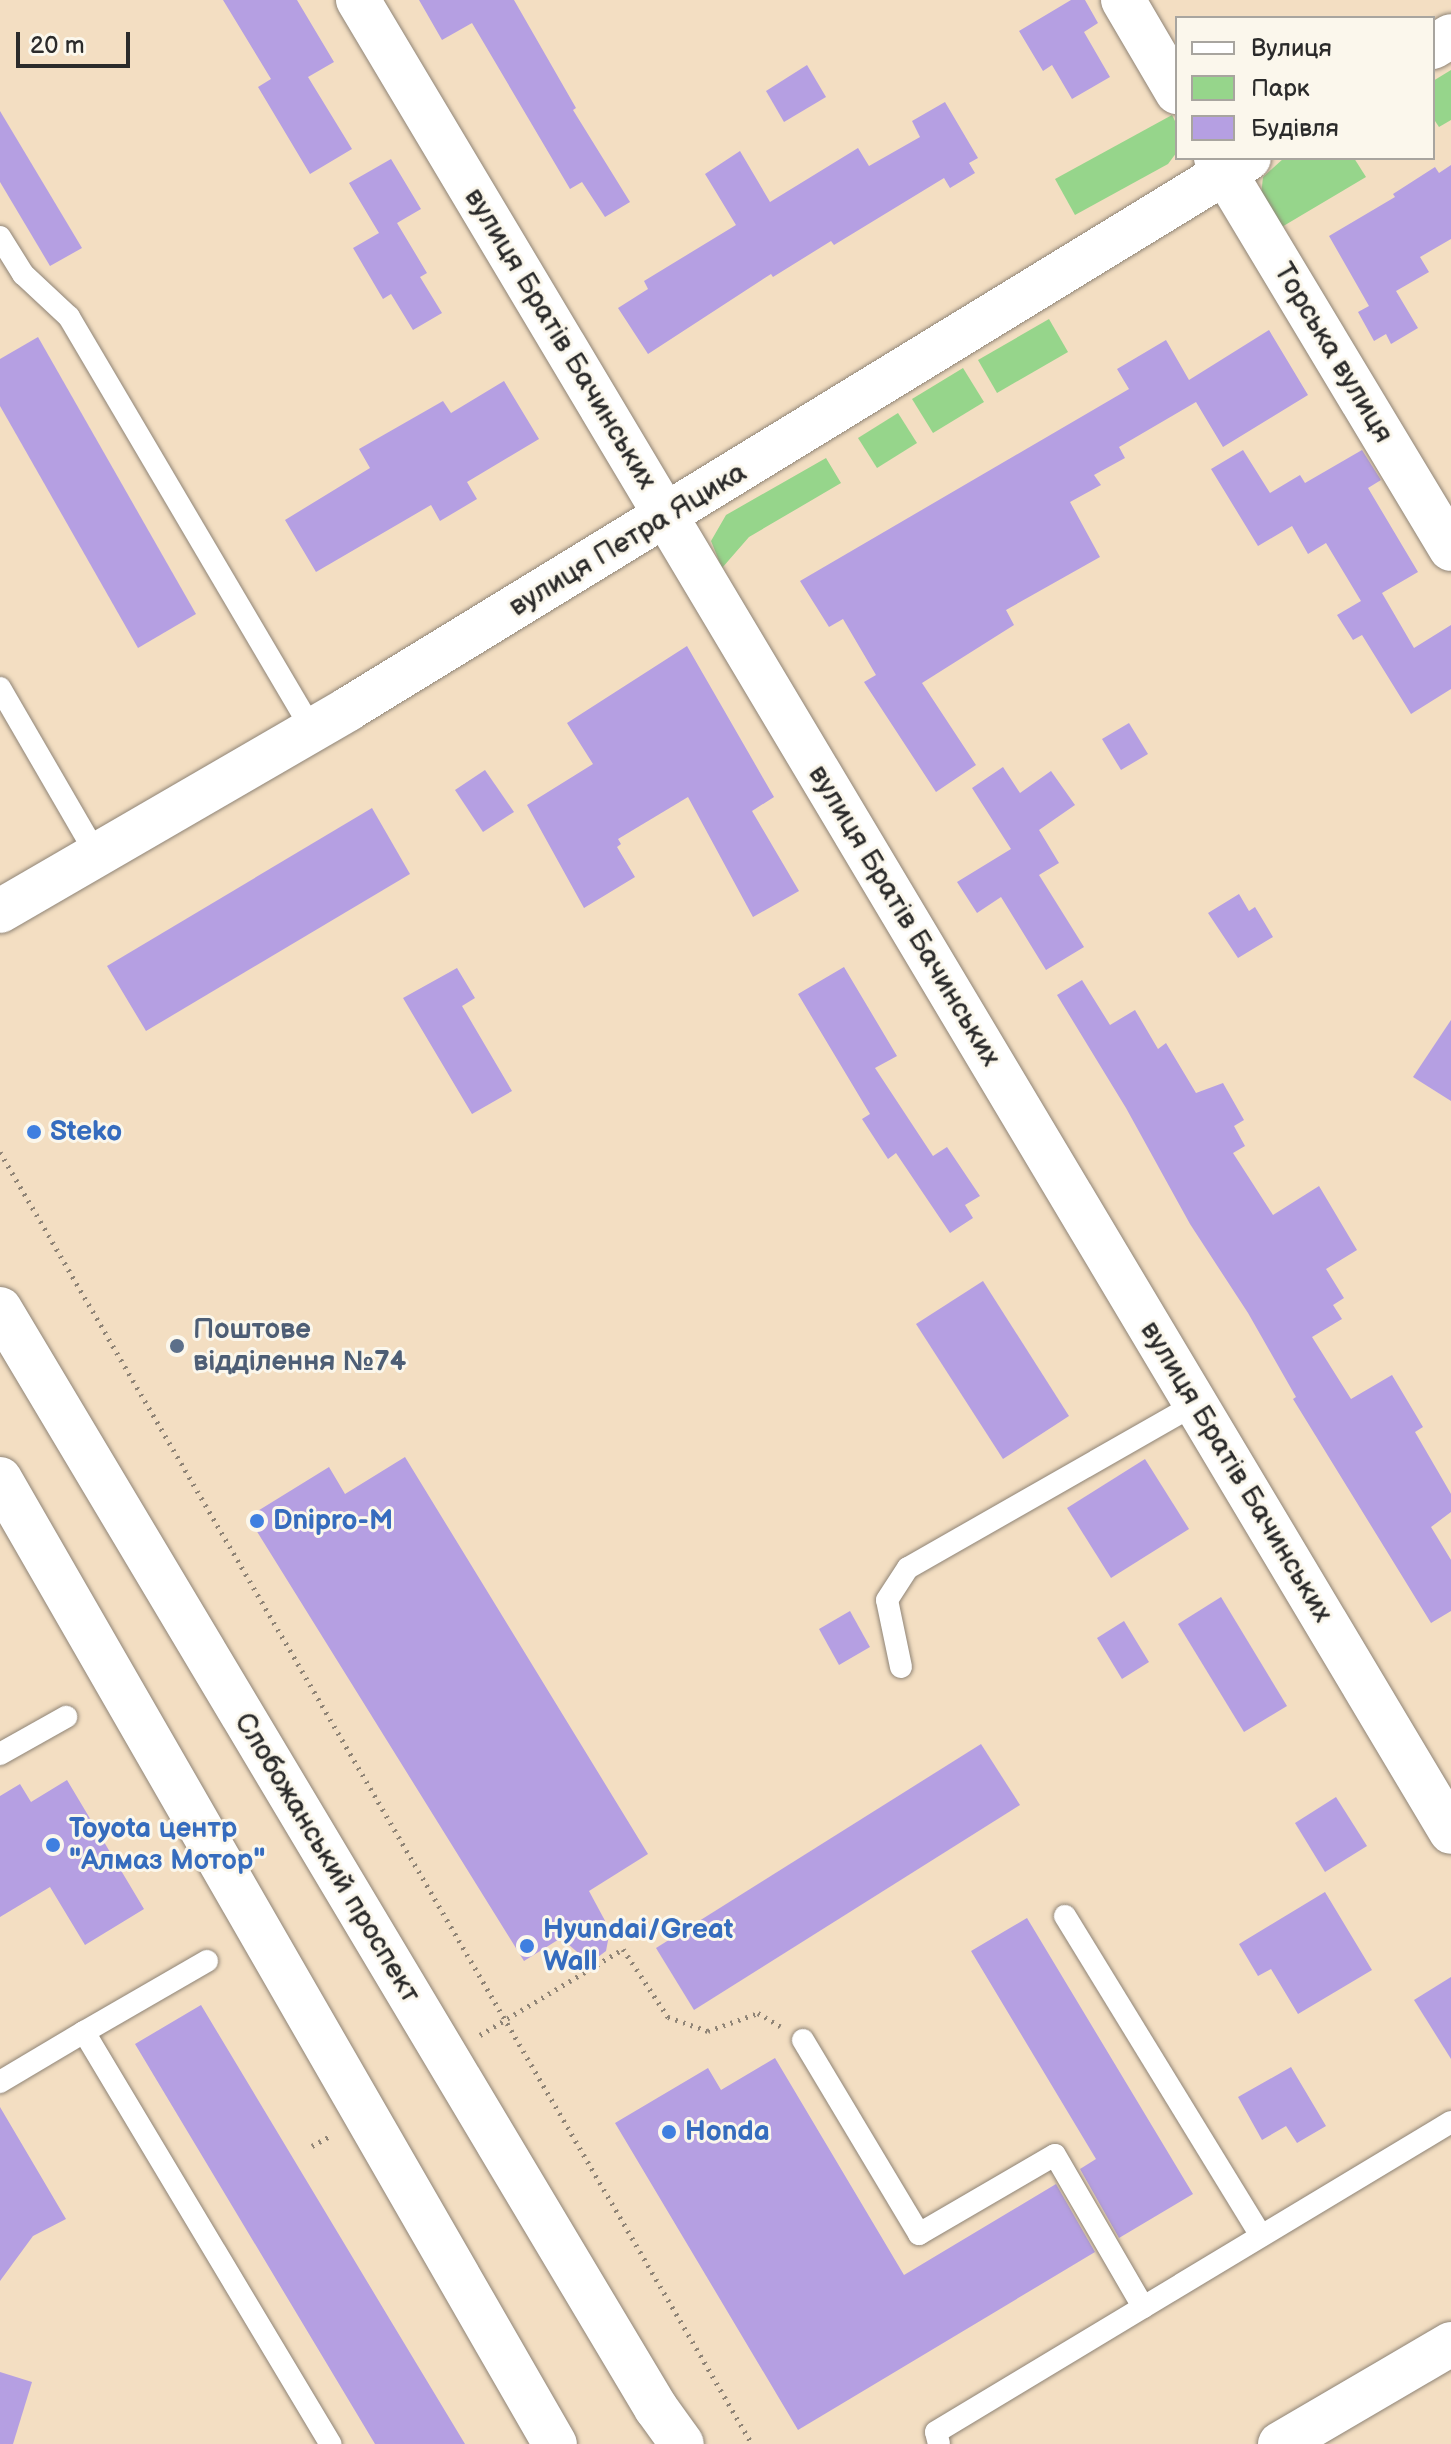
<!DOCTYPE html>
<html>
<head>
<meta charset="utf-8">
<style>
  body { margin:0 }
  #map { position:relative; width:1451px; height:2444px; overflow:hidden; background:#f3dec2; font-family:"Balsamiq Sans",sans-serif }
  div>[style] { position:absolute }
  .green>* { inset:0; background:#96d58b }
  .building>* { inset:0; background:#b59fe2 }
  .path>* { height:5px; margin-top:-2.5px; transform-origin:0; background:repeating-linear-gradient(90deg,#8f8476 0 2px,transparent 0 8px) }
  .roads { filter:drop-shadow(0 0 2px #8f8476) drop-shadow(0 0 2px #8f8476) }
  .lane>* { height:22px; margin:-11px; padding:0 11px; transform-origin:11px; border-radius:11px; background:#fff }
  .street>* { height:44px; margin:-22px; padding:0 22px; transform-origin:22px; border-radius:22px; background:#fff }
  .secondary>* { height:44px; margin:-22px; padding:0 22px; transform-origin:22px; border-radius:22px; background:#fff }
  .primary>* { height:44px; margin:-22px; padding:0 22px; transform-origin:22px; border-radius:22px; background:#fff }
  .dots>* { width:22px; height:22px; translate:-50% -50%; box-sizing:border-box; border:4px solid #fbf7ec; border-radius:50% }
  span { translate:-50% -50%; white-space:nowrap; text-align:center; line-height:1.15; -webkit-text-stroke:6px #fbf7ec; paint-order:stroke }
  .street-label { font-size:28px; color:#2b2b2b }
  .shop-label { font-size:28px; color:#366cbe; font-weight:700 }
  .left { translate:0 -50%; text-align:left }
  .service-label { font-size:28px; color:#4e5e75; font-weight:700 }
  .legend { position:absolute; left:1175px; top:16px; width:260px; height:144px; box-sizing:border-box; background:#fbf7ec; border:2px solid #a8a59f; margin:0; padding:10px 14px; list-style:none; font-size:24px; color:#2b2b2b }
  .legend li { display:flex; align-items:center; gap:16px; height:40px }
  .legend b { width:40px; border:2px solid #a8a59f }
  .scale { position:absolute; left:16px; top:32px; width:114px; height:36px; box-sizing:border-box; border:4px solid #2b2b2b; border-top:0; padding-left:10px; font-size:24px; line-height:28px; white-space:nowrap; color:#2b2b2b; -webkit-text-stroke:6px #fbf7ec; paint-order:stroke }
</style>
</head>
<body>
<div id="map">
  <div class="green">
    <div style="clip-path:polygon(1451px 70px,1451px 120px,1439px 127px,1433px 118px,1433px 81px)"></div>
    <div style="clip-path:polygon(1172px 115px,1177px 125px,1177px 152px,1168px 164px,1075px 215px,1055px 179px)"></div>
    <div style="clip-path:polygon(1284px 158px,1354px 158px,1366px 177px,1275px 231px,1260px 205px,1263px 177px)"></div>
    <div style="clip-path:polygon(1049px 319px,1068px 352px,997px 393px,978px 360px)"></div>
    <div style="clip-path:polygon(963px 368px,984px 402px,933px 433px,912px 399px)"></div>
    <div style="clip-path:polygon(898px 413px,917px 443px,877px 468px,858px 438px)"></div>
    <div style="clip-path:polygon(826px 458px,841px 483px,749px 537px,722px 568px,711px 541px,726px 515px)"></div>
  </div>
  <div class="building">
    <div style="clip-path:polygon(223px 0,297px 0,334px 62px,308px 77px,352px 149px,310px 174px,258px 87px,271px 79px)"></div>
    <div style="clip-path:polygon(419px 0,514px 0,576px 108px,573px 110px,630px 202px,605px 217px,582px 182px,570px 189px,472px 23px,442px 40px)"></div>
    <div style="clip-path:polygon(1071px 0,1085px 0,1098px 23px,1084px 32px,1110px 77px,1072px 99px,1052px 65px,1043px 71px,1019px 31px)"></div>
    <div style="clip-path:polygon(807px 65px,826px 97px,784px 122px,766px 91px)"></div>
    <div style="clip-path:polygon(945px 102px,978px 158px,969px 163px,975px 173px,950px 188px,944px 178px,834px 245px,831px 241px,773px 277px,771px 274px,648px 354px,618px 308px,648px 289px,644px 281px,736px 225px,705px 174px,740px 151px,770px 202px,858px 148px,869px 166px,920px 137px,912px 121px)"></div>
    <div style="clip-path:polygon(0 111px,82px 248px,50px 266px,0 182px)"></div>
    <div style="clip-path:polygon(391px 159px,421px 209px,397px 223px,427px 273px,420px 277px,442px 313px,413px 330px,391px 294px,383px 299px,353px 248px,379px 233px,349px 183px)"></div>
    <div style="clip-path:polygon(1451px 165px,1451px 239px,1420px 257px,1429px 272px,1396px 291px,1418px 328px,1391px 344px,1386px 334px,1374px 341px,1358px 312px,1369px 306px,1329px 236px,1395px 197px,1393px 194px,1435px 167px,1439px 173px)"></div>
    <div style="clip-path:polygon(1269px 330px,1308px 395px,1223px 447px,1196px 402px,1119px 447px,1125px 458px,1094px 475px,1101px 485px,1070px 502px,1100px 557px,1006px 610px,1014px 625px,922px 683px,976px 765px,936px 792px,864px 682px,876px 675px,843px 619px,829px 627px,800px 581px,1129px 389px,1117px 369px,1166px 340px,1189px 380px)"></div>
    <div style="clip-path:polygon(38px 337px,196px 614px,138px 648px,0 406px,0 359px)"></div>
    <div style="clip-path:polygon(504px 381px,539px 439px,467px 482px,477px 499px,440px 521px,431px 505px,316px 572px,285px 520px,370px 468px,359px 449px,443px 401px,451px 413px)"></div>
    <div style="clip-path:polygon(1243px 450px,1270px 493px,1300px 475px,1305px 483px,1362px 450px,1381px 480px,1368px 488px,1418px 572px,1382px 593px,1414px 648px,1451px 625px,1451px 689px,1411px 714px,1362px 635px,1353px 640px,1337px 615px,1361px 601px,1326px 543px,1308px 554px,1292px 526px,1258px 546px,1211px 469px)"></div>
    <div style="clip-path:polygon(687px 646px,774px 797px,752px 811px,799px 891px,753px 917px,688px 797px,618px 839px,621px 844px,617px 847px,635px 877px,584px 908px,527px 805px,593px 764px,567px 723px)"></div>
    <div style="clip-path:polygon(1129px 723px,1148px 754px,1121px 770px,1102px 739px)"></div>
    <div style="clip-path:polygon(1003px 767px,1020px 793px,1051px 771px,1075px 805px,1039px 830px,1059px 863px,1039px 875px,1084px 947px,1046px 970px,1001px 897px,977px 913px,957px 882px,1011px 849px,972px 788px)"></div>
    <div style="clip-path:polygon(485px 770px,514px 812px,483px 832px,455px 790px)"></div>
    <div style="clip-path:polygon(372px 808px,410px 874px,146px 1031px,107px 966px)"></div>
    <div style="clip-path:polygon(1239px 894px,1249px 911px,1255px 907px,1273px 937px,1238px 958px,1208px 913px)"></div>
    <div style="clip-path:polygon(844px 967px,897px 1056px,875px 1068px,933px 1156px,947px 1147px,980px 1196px,965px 1205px,973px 1218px,950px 1233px,896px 1153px,888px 1159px,862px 1119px,870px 1114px,798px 994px)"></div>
    <div style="clip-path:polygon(457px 968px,475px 998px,462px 1006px,512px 1091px,472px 1114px,403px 998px)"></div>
    <div style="clip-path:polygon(1082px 980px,1110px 1025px,1135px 1010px,1158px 1049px,1166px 1043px,1196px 1093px,1223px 1083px,1244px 1120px,1234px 1126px,1245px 1146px,1233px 1153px,1273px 1215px,1319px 1186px,1357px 1250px,1326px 1269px,1344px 1298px,1333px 1305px,1342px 1319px,1312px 1337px,1351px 1399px,1392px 1375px,1423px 1427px,1415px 1432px,1451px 1494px,1451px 1512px,1431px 1527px,1451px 1560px,1451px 1611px,1431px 1623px,1293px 1399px,1296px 1397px,1248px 1313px,1190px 1224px,1126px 1108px,1057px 995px)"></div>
    <div style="clip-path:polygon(1451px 1020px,1451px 1101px,1413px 1077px)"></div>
    <div style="clip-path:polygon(983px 1281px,1069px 1416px,1003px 1459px,916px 1324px)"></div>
    <div style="clip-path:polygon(405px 1457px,648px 1854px,589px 1891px,610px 1930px,606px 1951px,590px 1963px,561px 1938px,524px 1961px,248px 1517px,329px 1467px,345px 1494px)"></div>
    <div style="clip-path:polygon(1145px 1459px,1189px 1529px,1111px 1578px,1067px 1508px)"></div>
    <div style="clip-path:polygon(1221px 1597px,1287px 1706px,1244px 1732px,1178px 1624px)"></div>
    <div style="clip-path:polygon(850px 1611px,870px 1647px,839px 1665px,819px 1629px)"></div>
    <div style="clip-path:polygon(1124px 1621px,1149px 1662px,1122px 1679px,1097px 1638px)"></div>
    <div style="clip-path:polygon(981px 1744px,1020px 1805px,694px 2010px,656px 1948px)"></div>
    <div style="clip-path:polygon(67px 1780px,144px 1909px,85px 1945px,50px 1887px,0 1917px,0 1796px,20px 1784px,31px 1802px)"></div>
    <div style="clip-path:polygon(1336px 1797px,1367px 1846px,1325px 1872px,1295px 1823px)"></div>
    <div style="clip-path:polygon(1325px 1892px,1372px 1970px,1298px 2014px,1271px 1969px,1258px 1976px,1239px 1944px)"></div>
    <div style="clip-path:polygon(1027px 1918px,1193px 2194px,1119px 2238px,1080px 2169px,1096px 2159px,971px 1951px)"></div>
    <div style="clip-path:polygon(1451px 1977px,1451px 2059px,1414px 2000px)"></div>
    <div style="clip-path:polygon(201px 2005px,392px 2323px,465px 2444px,375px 2444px,135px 2044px)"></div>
    <div style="clip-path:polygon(775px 2058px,904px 2275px,1056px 2184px,1095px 2252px,798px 2430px,615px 2123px,708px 2068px,721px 2090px)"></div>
    <div style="clip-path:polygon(1291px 2067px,1326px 2126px,1297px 2143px,1286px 2126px,1262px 2140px,1238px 2097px)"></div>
    <div style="clip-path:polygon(0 2107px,66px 2219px,33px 2236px,0 2281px)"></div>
    <div style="clip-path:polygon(0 2372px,32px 2382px,13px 2444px,0 2444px)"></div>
  </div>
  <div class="path">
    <div style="left:0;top:1152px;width:1495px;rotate:59.8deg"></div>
    <div style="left:132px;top:1831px;width:23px;rotate:-31deg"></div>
    <div style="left:480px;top:2035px;width:167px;rotate:-31deg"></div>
    <div style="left:623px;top:1949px;width:82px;rotate:56.5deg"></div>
    <div style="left:668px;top:2017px;width:42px;rotate:19.3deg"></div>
    <div style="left:708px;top:2031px;width:53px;rotate:-19.8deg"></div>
    <div style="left:758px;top:2013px;width:26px;rotate:31deg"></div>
    <div style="left:312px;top:2146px;width:23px;rotate:-29deg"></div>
  </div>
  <div class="roads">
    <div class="lane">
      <div style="left:0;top:237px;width:44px;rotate:58.1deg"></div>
      <div style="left:23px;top:274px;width:63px;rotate:43.1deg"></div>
      <div style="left:69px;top:317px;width:479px;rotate:59.5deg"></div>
      <div style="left:0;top:688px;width:193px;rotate:59.9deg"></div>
      <div style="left:901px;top:1667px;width:68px;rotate:-101.8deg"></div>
      <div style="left:887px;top:1600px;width:38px;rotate:-57deg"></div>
      <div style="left:908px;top:1568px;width:331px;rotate:-29.7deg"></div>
      <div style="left:0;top:1754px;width:76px;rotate:-29.3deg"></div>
      <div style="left:1065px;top:1916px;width:375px;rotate:58.5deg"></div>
      <div style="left:84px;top:2032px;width:142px;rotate:-30deg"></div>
      <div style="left:803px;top:2040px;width:226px;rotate:59.1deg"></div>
      <div style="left:919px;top:2234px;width:157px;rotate:-30.2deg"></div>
      <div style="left:1055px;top:2155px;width:176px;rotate:59.9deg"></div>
      <div style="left:0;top:2082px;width:98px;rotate:-30.8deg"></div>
      <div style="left:84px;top:2032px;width:480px;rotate:59.1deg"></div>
      <div style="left:939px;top:2444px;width:12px;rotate:-104deg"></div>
      <div style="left:936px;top:2432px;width:601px;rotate:-31.05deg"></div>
    </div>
    <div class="street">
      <div style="left:358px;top:0;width:2133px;rotate:59.18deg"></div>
      <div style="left:1123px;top:0;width:107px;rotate:59.6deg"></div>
      <div style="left:1216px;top:158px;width:456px;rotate:59deg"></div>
      <div style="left:1280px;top:2444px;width:198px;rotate:-30.3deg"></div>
    </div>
    <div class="secondary">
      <div style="left:1433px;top:47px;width:21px;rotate:-31deg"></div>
      <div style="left:0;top:911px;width:402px;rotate:-30.1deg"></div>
      <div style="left:348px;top:709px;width:1056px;rotate:-31.45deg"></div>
    </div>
    <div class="primary">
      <div style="left:0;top:1309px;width:1280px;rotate:59.17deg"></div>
      <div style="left:656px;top:2408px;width:44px;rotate:54.2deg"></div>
      <div style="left:0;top:1479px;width:1113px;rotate:60.1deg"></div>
    </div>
  </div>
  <div class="dots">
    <div style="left:34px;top:1132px;background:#3f7fe0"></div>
    <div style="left:177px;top:1346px;background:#5c6f8a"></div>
    <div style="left:257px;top:1521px;background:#3f7fe0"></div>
    <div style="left:53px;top:1845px;background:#3f7fe0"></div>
    <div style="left:527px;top:1946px;background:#3f7fe0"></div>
    <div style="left:669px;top:2132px;background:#3f7fe0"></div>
  </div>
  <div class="street-label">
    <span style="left:560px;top:339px;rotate:59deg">вулиця Братів Бачинських</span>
    <span style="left:1333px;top:353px;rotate:59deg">Торська вулиця</span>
    <span style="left:628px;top:540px;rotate:-31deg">вулиця Петра Яцика</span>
    <span style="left:904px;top:916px;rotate:59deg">вулиця Братів Бачинських</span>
    <span style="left:1236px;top:1472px;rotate:59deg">вулиця Братів Бачинських</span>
    <span style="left:327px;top:1858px;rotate:59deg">Слобожанський проспект</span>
  </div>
  <div class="shop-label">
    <span class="left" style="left:50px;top:1132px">Steko</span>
    <span class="left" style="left:273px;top:1521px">Dnipro-M</span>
    <span class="left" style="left:69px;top:1845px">Toyota центр<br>"Алмаз Мотор"</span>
    <span class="left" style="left:543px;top:1946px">Hyundai/Great<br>Wall</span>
    <span class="left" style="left:685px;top:2132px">Honda</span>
  </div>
  <div class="service-label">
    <span class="left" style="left:193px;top:1346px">Поштове<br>відділення №74</span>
  </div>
  <ul class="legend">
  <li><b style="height:10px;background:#fff"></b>Вулиця</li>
  <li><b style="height:22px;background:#96d58b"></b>Парк</li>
  <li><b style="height:22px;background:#b59fe2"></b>Будівля</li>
  </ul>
  <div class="scale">20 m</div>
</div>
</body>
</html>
